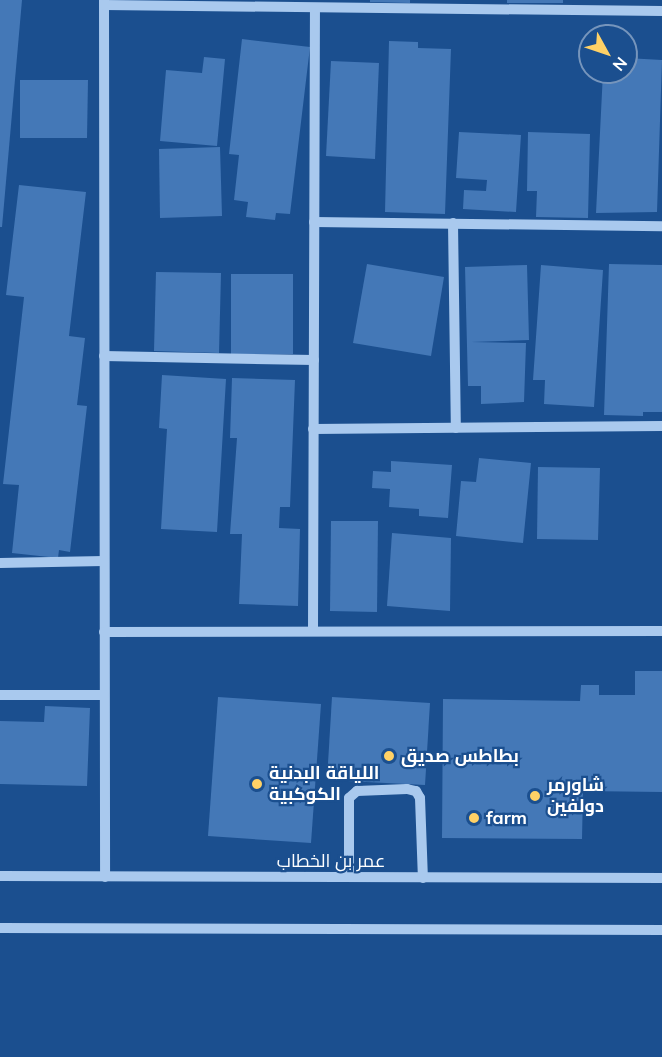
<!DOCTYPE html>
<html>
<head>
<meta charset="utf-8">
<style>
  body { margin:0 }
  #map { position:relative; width:662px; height:1057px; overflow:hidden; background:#1b4f8f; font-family:Mulish,Cairo,sans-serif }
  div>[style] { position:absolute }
  .building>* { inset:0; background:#4478b7 }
  .minor>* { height:10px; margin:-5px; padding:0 5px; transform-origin:5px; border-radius:5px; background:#a9c9ee }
  .dots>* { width:16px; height:16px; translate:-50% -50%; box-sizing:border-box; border:3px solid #1b4f8f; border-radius:50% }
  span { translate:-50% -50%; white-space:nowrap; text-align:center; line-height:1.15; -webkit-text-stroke:4.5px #1b4f8f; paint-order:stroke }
  .poi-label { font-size:18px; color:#fff; font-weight:700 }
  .left { translate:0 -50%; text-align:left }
  .street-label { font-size:18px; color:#fff }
  .north { position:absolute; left:578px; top:24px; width:60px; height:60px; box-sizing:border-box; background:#1b4f8f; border:2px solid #7695bc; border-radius:50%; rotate:130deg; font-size:16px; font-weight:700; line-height:24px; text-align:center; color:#fff }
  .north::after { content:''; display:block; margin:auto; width:21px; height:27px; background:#ffd166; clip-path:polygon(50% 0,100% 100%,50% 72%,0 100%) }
</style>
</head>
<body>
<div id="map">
  <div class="building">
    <div style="clip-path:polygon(0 0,22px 0,2px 227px,0 227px)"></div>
    <div style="clip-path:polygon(370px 0,410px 0,410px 3px,370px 2px)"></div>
    <div style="clip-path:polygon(507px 0,563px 0,563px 3px,507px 3px)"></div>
    <div style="clip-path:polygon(242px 39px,310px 47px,290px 214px,276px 213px,275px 220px,246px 217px,248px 202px,234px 200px,239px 155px,229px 154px)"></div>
    <div style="clip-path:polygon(389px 41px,418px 42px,418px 48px,451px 49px,445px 214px,385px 212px)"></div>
    <div style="clip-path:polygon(204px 57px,225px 59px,217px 146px,160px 141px,166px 70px,202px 73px)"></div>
    <div style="clip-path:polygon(626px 58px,662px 60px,657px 212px,596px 213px,603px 72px,626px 72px)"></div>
    <div style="clip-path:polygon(331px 61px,379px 63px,375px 159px,326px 156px)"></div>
    <div style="clip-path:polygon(20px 80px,88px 80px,87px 138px,20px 138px)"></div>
    <div style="clip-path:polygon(459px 132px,521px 135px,516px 212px,463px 209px,464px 190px,486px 191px,487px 180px,456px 178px)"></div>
    <div style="clip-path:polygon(528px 132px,590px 134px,588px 218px,536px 217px,537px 191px,527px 191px)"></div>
    <div style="clip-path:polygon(220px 147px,222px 216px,160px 218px,159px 149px)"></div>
    <div style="clip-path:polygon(19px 185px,86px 192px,69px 336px,85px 338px,77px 405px,87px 406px,70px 552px,59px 550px,58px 558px,12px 553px,19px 485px,3px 484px,24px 297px,6px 295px)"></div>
    <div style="clip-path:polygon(367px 264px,444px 277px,431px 356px,353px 343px)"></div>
    <div style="clip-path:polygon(609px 264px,662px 265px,662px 412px,643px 412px,643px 416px,604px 415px)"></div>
    <div style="clip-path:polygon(527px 265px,529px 340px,471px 342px,526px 343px,524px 402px,481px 404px,481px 386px,468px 386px,465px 267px)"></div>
    <div style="clip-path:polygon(541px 265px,603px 270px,594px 407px,544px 404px,545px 380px,533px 380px)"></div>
    <div style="clip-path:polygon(156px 272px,221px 273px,219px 353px,154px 351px)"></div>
    <div style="clip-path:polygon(231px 274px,293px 274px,293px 354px,231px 354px)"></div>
    <div style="clip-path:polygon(162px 375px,226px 379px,217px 532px,161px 529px,167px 429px,159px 428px)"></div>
    <div style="clip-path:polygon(232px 378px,295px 380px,290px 507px,280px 507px,279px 528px,300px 529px,298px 606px,239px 604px,242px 534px,230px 534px,237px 438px,230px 438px)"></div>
    <div style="clip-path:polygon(479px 458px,531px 463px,523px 543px,456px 536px,461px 481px,476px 482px)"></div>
    <div style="clip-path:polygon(391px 461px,452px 465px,448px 518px,419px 516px,419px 509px,389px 507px,390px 489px,372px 488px,373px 471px,391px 472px)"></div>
    <div style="clip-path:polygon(538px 467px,600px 468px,598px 540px,537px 539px)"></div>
    <div style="clip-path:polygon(331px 521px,378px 521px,377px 612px,330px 611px)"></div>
    <div style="clip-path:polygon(392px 533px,451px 538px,450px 611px,387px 606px)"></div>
    <div style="clip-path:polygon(635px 671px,662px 671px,662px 792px,583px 791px,582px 839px,442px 838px,443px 699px,580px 701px,581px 685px,599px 685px,599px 695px,635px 695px)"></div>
    <div style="clip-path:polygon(218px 697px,321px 704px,311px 843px,208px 836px)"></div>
    <div style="clip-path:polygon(332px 697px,430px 703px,425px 785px,327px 780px)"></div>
    <div style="clip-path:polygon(45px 706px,90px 708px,87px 786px,0 784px,0 721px,44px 722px)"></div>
  </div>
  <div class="minor">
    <div style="left:104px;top:0;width:877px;rotate:89.93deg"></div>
    <div style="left:104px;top:5px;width:558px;rotate:0.62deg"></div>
    <div style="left:314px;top:222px;width:348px;rotate:0.7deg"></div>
    <div style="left:453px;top:223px;width:205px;rotate:89.2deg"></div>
    <div style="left:104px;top:356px;width:210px;rotate:1.1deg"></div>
    <div style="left:313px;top:429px;width:349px;rotate:-0.5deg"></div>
    <div style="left:0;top:563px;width:104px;rotate:-1.1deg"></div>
    <div style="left:313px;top:631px;width:623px;rotate:-89.82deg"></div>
    <div style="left:104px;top:632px;width:558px;rotate:-0.1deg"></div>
    <div style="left:0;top:695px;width:104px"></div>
    <div style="left:0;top:876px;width:662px;rotate:0.17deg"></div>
    <div style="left:349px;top:877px;width:79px;rotate:-90deg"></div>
    <div style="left:349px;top:798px;width:11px;rotate:-41deg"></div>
    <div style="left:357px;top:791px;width:50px;rotate:-2.3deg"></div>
    <div style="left:407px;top:789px;width:9px;rotate:13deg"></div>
    <div style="left:416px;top:791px;width:8px;rotate:60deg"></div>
    <div style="left:420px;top:798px;width:80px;rotate:87.9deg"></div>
    <div style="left:0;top:928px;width:662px;rotate:0.17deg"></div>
  </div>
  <div class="dots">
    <div style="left:389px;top:756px;background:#ffd166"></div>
    <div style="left:257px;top:784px;background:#ffd166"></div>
    <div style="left:535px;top:796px;background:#ffd166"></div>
    <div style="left:474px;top:818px;background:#ffd166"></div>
  </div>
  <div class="poi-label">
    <span class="left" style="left:401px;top:756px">بطاطس صديق</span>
    <span class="left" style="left:269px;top:784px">اللياقة البدنية<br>الكوكبية</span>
    <span class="left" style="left:547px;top:796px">شاورمر<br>دولفين</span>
    <span class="left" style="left:486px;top:818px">farm</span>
  </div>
  <div class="street-label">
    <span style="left:331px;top:861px">عمر بن الخطاب</span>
  </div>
  <div class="north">N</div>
</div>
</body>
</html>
